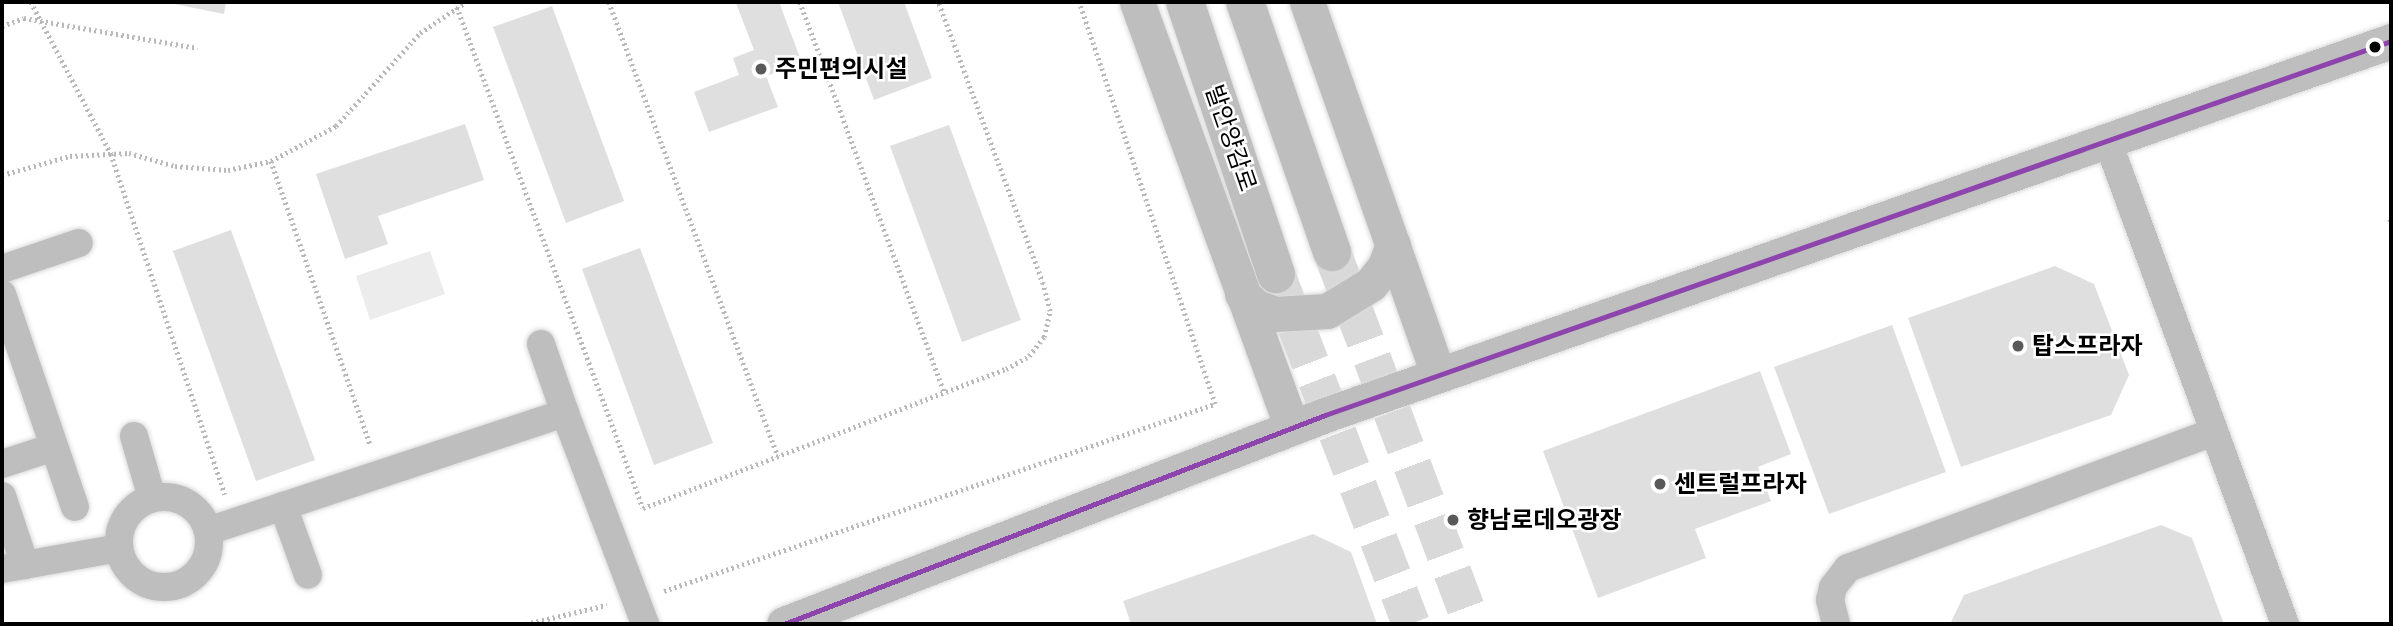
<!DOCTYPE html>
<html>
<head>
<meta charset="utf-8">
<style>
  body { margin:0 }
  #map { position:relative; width:2393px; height:626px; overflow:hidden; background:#fff; font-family:Montserrat,"Noto Sans KR",sans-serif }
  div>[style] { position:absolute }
  .green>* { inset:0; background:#ececec }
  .building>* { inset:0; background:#dfdfdf }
  .trunk-tunnel>* { height:38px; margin-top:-19px; transform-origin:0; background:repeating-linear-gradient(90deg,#d9d9d9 0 38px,transparent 0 57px) }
  .path>* { height:4.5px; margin-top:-2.25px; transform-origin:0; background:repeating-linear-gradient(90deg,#b9b9b9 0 2px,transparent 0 5.5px) }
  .roads { filter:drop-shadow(0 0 2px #dbdbdb) drop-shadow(0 0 2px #dbdbdb) }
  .minor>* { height:28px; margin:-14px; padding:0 14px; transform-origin:14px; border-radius:14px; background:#bebebe }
  .minor>.ring { margin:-14px; padding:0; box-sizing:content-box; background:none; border:28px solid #bebebe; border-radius:50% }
  .tertiary>* { height:35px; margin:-17.5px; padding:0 17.5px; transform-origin:17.5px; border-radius:17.5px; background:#bebebe }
  .trunk>* { height:38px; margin:-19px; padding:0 19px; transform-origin:19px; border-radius:19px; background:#bebebe }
  .bus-1>* { height:5px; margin:-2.5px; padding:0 2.5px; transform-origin:2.5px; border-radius:2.5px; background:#8e44ad }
  .dots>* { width:19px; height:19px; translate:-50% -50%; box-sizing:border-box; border:4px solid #fff; border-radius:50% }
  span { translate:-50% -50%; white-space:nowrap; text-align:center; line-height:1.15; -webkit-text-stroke:5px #fff; paint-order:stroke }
  .poi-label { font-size:24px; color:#000; font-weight:700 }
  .left { translate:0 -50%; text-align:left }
  .street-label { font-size:24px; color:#000 }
  .frame { position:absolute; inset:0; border:4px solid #000; pointer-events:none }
</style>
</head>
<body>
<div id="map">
  <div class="green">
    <div style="clip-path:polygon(430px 251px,445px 294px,370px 320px,356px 276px)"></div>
  </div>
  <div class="building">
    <div style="clip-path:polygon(164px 2px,226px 2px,224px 14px)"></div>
    <div style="clip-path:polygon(779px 2px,802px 63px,766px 76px,778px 107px,709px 132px,694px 92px,739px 75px,733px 58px,754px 50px,736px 3px)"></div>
    <div style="clip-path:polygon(838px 2px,904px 2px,932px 78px,874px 100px)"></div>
    <div style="clip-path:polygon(552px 6px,624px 201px,566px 223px,493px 27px)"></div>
    <div style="clip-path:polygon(465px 124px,484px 180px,378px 216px,388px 244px,345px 259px,316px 174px)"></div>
    <div style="clip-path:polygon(949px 125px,1021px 320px,962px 342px,890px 146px)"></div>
    <div style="clip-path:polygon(231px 230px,315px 460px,256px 481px,173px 251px)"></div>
    <div style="clip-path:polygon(640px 248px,713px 443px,654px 465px,582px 269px)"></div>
    <div style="clip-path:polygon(2055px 266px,2094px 284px,2129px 375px,2111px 415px,1961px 467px,1908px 318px)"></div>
    <div style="clip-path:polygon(1892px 325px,1946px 472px,1829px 514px,1774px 367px)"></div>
    <div style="clip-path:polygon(1760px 371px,1791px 454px,1758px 467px,1771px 501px,1695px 529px,1706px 558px,1598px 598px,1543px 451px)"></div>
    <div style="clip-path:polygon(2161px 525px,2192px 538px,2224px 624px,1950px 624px,1964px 595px)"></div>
    <div style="clip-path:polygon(1313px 534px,1351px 552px,1377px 624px,1131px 624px,1123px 601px)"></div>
  </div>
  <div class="trunk-tunnel">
    <div style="left:1332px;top:252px;width:397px;rotate:69.4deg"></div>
    <div style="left:1276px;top:274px;width:375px;rotate:68.9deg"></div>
  </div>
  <div class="path">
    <div style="left:31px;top:2px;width:172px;rotate:62.2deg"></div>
    <div style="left:111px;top:154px;width:359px;rotate:71.5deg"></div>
    <div style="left:609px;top:2px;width:485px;rotate:69.6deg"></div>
    <div style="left:800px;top:2px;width:417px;rotate:69.7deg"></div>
    <div style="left:457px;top:7px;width:534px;rotate:69.63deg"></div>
    <div style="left:643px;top:508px;width:389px;rotate:-21deg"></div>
    <div style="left:1006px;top:369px;width:26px;rotate:-29deg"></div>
    <div style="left:1029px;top:356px;width:24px;rotate:-52deg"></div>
    <div style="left:1044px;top:337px;width:27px;rotate:-77deg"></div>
    <div style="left:1050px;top:311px;width:28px;rotate:-105deg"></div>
    <div style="left:1043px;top:284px;width:301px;rotate:-110.4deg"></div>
    <div style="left:2px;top:26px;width:23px;rotate:-20deg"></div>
    <div style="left:24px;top:18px;width:176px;rotate:9.8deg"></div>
    <div style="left:271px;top:161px;width:302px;rotate:70.7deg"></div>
    <div style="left:2px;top:175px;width:71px;rotate:-15.6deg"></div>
    <div style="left:70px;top:156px;width:59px;rotate:-2.9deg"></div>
    <div style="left:129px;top:153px;width:48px;rotate:15.8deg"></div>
    <div style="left:175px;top:166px;width:53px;rotate:4.3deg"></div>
    <div style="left:228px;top:170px;width:44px;rotate:-11.8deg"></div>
    <div style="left:271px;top:161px;width:74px;rotate:-28.3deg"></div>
    <div style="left:336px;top:126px;width:125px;rotate:-47.9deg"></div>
    <div style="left:420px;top:33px;width:55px;rotate:-34deg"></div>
    <div style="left:2390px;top:219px;width:3px;rotate:72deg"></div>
    <div style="left:664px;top:591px;width:582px;rotate:-18.75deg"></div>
    <div style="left:1215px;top:404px;width:424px;rotate:-108.7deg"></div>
    <div style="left:526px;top:624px;width:83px;rotate:-13.2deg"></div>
  </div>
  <div class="roads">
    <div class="minor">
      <div style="left:2108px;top:142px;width:513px;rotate:69.84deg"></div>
      <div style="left:2px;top:269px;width:81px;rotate:-18.7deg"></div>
      <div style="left:2px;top:294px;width:225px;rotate:71.1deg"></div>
      <div style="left:541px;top:344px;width:73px;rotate:70.8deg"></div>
      <div style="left:134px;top:436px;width:65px;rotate:73.8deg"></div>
      <div style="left:2px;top:464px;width:55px;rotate:-18.1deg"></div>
      <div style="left:2px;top:496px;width:73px;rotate:71.6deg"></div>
      <div class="ring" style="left:119px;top:497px;width:62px;height:62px"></div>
      <div style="left:283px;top:506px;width:73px;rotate:70.1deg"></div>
      <div style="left:208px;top:531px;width:376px;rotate:-18.3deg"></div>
      <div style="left:565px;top:413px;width:226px;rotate:69.2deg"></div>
      <div style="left:2px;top:569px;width:119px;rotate:-10.2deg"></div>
      <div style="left:1836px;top:624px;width:25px;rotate:-104deg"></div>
      <div style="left:1830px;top:600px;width:13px;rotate:-77deg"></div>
      <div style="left:1833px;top:587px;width:24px;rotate:-52deg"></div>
      <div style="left:1848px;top:568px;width:390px;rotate:-20.4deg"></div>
    </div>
    <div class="tertiary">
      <div style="left:1137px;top:2px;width:453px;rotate:70deg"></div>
      <div style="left:1307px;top:2px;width:395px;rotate:70.6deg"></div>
      <div style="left:1242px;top:294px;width:19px;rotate:43deg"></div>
      <div style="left:1256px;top:307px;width:20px;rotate:20deg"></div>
      <div style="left:1275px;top:314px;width:52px;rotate:-3.3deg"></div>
      <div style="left:1327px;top:311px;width:52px;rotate:-31.5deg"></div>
      <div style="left:1371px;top:284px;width:23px;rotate:-52deg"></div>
      <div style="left:1385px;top:266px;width:23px;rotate:-70deg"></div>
      <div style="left:784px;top:624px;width:580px;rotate:-21.12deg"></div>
      <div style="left:1325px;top:415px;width:1130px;rotate:-19.33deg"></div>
    </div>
    <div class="trunk">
      <div style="left:1185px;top:2px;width:287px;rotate:71.5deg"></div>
      <div style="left:1245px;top:2px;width:265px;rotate:70.8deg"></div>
    </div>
  </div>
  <div class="bus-1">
    <div style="left:784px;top:624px;width:580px;rotate:-21.12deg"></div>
    <div style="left:1325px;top:415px;width:1130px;rotate:-19.33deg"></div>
  </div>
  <div class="dots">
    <div style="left:2375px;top:47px;background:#000"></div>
    <div style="left:761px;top:69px;background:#595959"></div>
    <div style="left:2018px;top:346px;background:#595959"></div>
    <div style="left:1660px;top:484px;background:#595959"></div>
    <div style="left:1453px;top:520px;background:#595959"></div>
  </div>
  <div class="poi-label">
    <span class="left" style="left:775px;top:69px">주민편의시설</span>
    <span class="left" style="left:2032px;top:346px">탑스프라자</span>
    <span class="left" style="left:1674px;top:484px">센트럴프라자</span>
    <span class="left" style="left:1467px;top:520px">향남로데오광장</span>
  </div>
  <div class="street-label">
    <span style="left:1231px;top:138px;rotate:71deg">발안양감로</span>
  </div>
  <div class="frame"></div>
</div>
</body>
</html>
